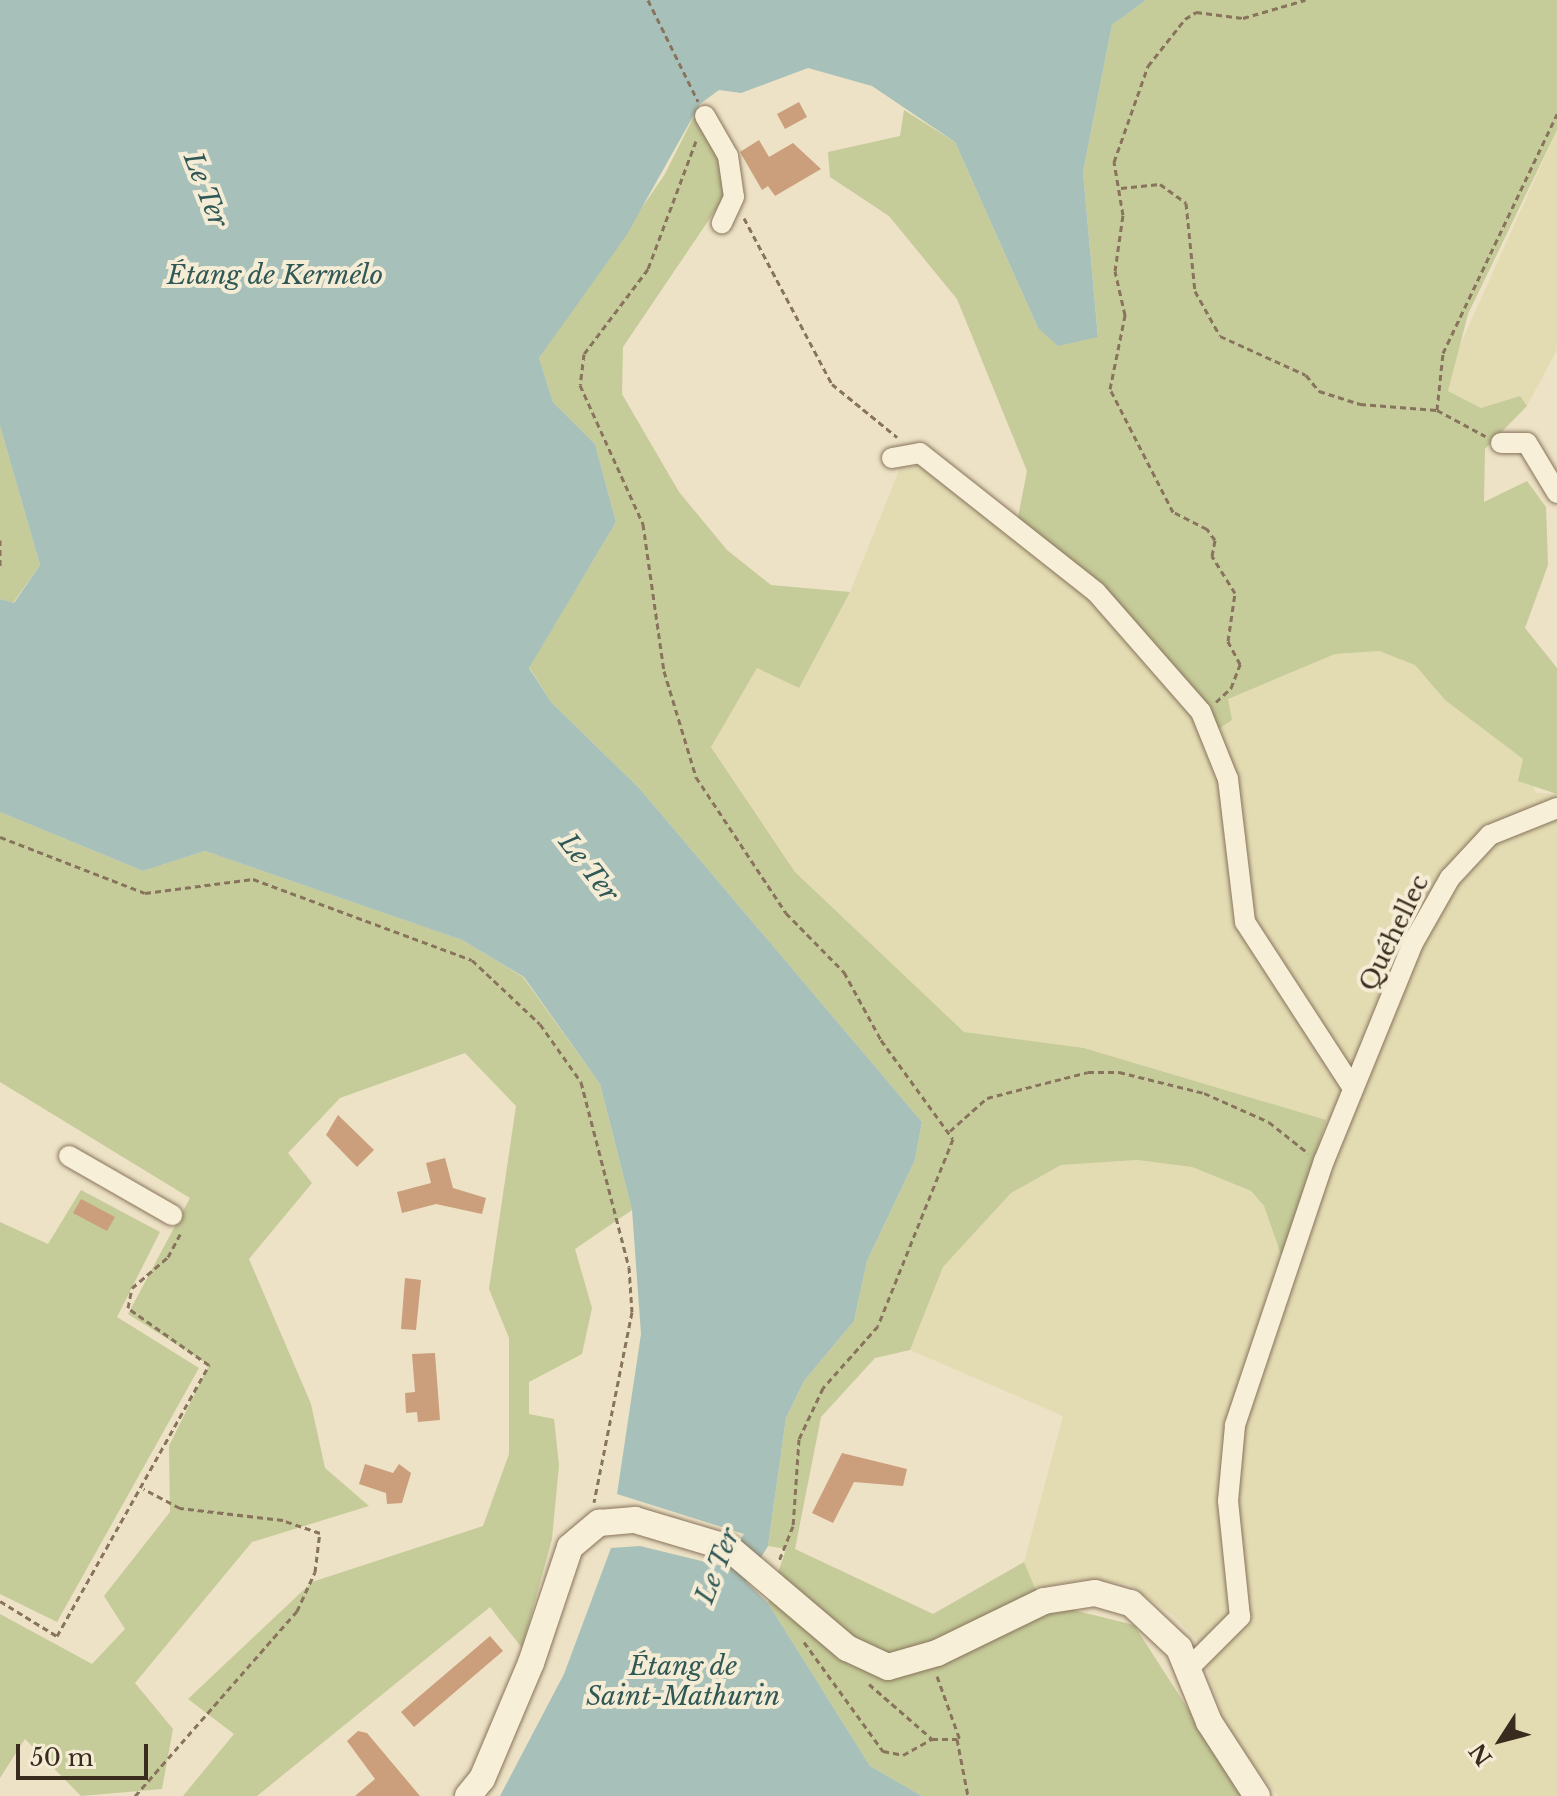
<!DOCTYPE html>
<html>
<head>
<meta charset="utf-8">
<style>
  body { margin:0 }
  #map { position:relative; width:1557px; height:1796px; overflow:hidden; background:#ede2c5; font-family:"Libre Baskerville",serif }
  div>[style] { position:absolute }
  .farmland>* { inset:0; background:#e3dcb3 }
  .green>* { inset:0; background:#c5cb99 }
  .water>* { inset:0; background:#a7c1ba }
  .building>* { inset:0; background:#cb9e7c }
  .path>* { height:3px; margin-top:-1.5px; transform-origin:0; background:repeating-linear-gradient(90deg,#88745c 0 6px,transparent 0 10px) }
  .roads { filter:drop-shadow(0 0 2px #88745c) drop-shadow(0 0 2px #88745c) }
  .minor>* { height:20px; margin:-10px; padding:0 10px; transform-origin:10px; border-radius:10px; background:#f8efd9 }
  .tertiary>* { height:26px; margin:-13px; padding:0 13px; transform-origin:13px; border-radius:13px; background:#f8efd9 }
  span { translate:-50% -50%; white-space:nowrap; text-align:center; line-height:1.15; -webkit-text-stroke:8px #f5ecd5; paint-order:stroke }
  .street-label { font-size:24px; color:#392c1f }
  .water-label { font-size:26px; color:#2f5856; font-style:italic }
  .north { position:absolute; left:1461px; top:1700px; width:80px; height:80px; -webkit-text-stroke:6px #f5ecd5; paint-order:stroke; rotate:234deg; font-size:22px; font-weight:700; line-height:32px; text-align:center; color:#392c1f }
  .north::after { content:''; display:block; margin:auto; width:28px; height:36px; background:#392c1f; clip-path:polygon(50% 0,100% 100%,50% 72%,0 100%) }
  .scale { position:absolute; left:16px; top:1744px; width:132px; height:36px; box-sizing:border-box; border:4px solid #392c1f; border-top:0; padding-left:10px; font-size:24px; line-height:28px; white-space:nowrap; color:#392c1f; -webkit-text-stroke:6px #f5ecd5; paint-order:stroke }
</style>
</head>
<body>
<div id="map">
  <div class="farmland">
    <div style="clip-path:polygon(1557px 130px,1557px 350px,1527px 406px,1481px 408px,1448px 391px,1456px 354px)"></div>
    <div style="clip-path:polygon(925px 465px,1227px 699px,1335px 654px,1379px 651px,1415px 665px,1445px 700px,1523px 759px,1536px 793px,1557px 794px,1557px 1796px,1278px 1796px,1230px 1737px,1197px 1640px,1171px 1614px,1128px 1584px,1082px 1580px,1035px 1588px,1024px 1562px,1063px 1416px,910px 1350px,943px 1267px,1011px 1193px,1060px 1165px,1137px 1160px,1192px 1167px,1250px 1191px,1264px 1206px,1282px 1260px,1325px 1120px,1084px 1048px,964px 1032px,795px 872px,711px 746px,757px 668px,799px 687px,850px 592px,900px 468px)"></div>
  </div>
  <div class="green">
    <div style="clip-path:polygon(1146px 0,1557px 0,1557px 130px,1468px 314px,1448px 391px,1481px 408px,1520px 396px,1527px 406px,1485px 449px,1484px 502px,1527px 481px,1546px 507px,1548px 565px,1525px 628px,1557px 668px,1557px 794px,1518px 781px,1523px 759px,1445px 700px,1415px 665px,1379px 651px,1335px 654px,1228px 699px,1232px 720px,1214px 732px,1138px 637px,1015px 532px,1027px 471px,957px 299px,889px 216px,830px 177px,828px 152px,900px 136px,904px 110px,955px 142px,1038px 328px,1098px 336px,1083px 172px,1112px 25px)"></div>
    <div style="clip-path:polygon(698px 108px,702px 127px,728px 156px,727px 193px,623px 347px,622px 394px,679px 492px,727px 550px,771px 585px,850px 592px,799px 688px,757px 668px,711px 747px,795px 872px,964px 1032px,1084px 1048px,1326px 1120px,1283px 1261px,1264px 1206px,1251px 1191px,1192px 1167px,1137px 1160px,1061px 1165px,1011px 1193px,943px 1267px,910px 1350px,875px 1358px,821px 1417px,795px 1549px,933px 1614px,1024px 1562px,1035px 1588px,1061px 1607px,1134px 1625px,1244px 1796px,922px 1796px,870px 1766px,768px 1603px,786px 1549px,768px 1546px,786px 1418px,804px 1381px,854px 1321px,867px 1261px,915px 1160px,922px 1122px,640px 789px,551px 702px,529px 667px,616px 522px,595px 444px,553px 402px,539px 358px,665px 174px)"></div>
    <div style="clip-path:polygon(0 426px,40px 565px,13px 603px,0 599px)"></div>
    <div style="clip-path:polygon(0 812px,143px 871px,205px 851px,462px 940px,523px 977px,600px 1084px,632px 1210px,575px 1249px,592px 1308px,582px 1354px,529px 1382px,529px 1414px,554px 1419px,559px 1465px,552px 1539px,522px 1648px,490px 1607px,257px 1796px,183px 1796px,234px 1734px,188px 1699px,312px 1582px,483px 1526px,509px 1454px,509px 1338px,489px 1289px,516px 1106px,465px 1053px,340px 1098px,288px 1153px,312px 1183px,249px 1259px,311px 1404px,325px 1468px,369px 1506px,252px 1542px,135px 1683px,173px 1729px,162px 1789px,81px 1796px,25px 1739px,0 1778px,0 1614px,92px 1664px,125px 1629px,104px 1596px,170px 1512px,169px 1446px,209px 1365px,128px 1314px,190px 1198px,0 1082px)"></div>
    <div style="clip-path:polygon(81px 1190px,160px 1232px,117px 1317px,199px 1368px,57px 1622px,0 1594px,0 1222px,48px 1244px)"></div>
  </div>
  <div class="water">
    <div style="clip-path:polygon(0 0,1146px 0,1112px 25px,1083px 172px,1098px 337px,1058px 346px,1038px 328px,955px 142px,872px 86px,808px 68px,741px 93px,719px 90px,700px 104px,626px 236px,539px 358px,553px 402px,595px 444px,616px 522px,529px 668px,551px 702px,640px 789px,922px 1122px,915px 1160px,867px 1261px,854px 1321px,804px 1381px,786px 1418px,768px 1546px,746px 1582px,768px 1603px,870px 1766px,922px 1796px,500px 1796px,564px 1674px,611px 1548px,640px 1546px,722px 1566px,744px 1534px,617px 1494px,641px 1334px,632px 1210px,600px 1084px,524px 977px,462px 940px,205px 851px,143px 871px,0 812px,0 599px,14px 603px,40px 565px,0 426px)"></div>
  </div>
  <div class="building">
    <div style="clip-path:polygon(799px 102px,807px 117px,785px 129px,777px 114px)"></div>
    <div style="clip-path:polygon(759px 140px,769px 157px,793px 143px,821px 169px,775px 196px,768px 186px,762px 190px,740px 152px)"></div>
    <div style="clip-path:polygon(338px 1115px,374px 1150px,357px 1167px,326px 1135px)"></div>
    <div style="clip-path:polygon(445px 1158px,453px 1188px,486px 1198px,482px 1214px,436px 1204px,402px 1213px,397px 1192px,431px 1183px,426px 1163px)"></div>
    <div style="clip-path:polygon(81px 1199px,115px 1217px,107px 1231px,73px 1213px)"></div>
    <div style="clip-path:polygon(405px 1278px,421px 1280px,416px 1330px,401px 1329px)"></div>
    <div style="clip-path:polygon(435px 1353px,440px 1420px,418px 1422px,417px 1412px,406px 1413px,405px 1393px,415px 1392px,412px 1354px)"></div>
    <div style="clip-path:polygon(842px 1453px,907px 1469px,903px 1486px,854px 1482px,833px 1523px,812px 1513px)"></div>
    <div style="clip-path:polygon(365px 1464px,393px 1473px,399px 1464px,411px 1473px,402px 1503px,387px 1504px,386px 1493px,359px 1484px)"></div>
    <div style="clip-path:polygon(490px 1636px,503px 1651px,414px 1727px,401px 1712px)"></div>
    <div style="clip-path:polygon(358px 1731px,367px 1733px,420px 1796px,355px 1796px,375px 1779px,347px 1741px)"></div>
  </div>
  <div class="path">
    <div style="left:648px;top:0;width:113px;rotate:63.7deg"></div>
    <div style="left:696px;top:141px;width:137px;rotate:110.6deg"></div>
    <div style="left:648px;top:269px;width:106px;rotate:127deg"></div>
    <div style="left:584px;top:354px;width:31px;rotate:97deg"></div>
    <div style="left:580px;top:385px;width:153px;rotate:65.6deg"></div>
    <div style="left:643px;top:524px;width:148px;rotate:81.9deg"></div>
    <div style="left:664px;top:671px;width:111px;rotate:73.2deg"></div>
    <div style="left:696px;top:777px;width:163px;rotate:56.5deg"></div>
    <div style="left:786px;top:913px;width:83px;rotate:45.5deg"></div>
    <div style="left:844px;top:972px;width:77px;rotate:61.4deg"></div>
    <div style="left:881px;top:1040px;width:122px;rotate:54deg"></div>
    <div style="left:953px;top:1139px;width:201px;rotate:111.9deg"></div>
    <div style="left:878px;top:1326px;width:83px;rotate:131.6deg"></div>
    <div style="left:823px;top:1388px;width:56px;rotate:115.2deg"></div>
    <div style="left:799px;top:1439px;width:87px;rotate:93.9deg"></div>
    <div style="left:793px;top:1526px;width:38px;rotate:112deg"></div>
    <div style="left:1121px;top:188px;width:39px;rotate:-6deg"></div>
    <div style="left:1160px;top:184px;width:32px;rotate:36deg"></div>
    <div style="left:1186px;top:203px;width:88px;rotate:84.2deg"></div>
    <div style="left:1195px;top:291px;width:51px;rotate:60.9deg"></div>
    <div style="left:1220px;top:336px;width:94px;rotate:24.4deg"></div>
    <div style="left:1306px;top:375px;width:21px;rotate:51deg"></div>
    <div style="left:1319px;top:391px;width:43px;rotate:17.6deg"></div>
    <div style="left:1360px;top:404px;width:77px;rotate:4.5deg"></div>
    <div style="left:1437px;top:410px;width:55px;rotate:28.4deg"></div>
    <div style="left:744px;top:218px;width:188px;rotate:62.1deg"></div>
    <div style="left:832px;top:384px;width:84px;rotate:39.2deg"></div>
    <div style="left:1437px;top:410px;width:57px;rotate:-84deg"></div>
    <div style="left:1443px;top:353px;width:265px;rotate:-64.5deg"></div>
    <div style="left:0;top:540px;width:26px;rotate:90deg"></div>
    <div style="left:1216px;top:702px;width:21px;rotate:-43deg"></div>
    <div style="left:1231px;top:688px;width:26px;rotate:-69deg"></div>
    <div style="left:1240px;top:664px;width:26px;rotate:-118deg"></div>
    <div style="left:1228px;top:641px;width:49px;rotate:-81.7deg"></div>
    <div style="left:1235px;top:593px;width:44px;rotate:-121.9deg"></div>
    <div style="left:1212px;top:556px;width:16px;rotate:-79deg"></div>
    <div style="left:1215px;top:540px;width:14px;rotate:-126deg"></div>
    <div style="left:1207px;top:529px;width:38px;rotate:-153deg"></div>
    <div style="left:1173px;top:512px;width:138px;rotate:-117.1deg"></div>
    <div style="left:1110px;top:389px;width:76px;rotate:-78.5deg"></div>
    <div style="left:1125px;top:315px;width:45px;rotate:-102.8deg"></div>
    <div style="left:1115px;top:271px;width:57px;rotate:-81.9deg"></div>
    <div style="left:1123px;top:215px;width:54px;rotate:-99.6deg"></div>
    <div style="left:1114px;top:162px;width:102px;rotate:-70.5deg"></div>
    <div style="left:1148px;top:66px;width:60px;rotate:-51.8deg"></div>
    <div style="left:1185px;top:19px;width:13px;rotate:-32deg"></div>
    <div style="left:1196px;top:12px;width:47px;rotate:7.3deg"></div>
    <div style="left:1243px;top:18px;width:65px;rotate:-16.2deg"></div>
    <div style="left:0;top:837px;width:155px;rotate:21.1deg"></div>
    <div style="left:145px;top:893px;width:109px;rotate:-7.4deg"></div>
    <div style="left:253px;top:879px;width:233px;rotate:20.3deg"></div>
    <div style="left:472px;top:960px;width:93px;rotate:43.3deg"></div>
    <div style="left:540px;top:1024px;width:71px;rotate:54.7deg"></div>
    <div style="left:581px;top:1082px;width:191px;rotate:75.5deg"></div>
    <div style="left:629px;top:1267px;width:45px;rotate:86.2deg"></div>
    <div style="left:632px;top:1312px;width:194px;rotate:101.3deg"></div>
    <div style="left:950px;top:1131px;width:50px;rotate:-41.7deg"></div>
    <div style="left:987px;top:1098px;width:104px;rotate:-14.4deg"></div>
    <div style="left:1088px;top:1072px;width:31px"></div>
    <div style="left:1119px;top:1072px;width:88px;rotate:13.9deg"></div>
    <div style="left:1204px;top:1093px;width:71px;rotate:24deg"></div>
    <div style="left:1269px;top:1122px;width:50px;rotate:38.5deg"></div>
    <div style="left:0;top:1601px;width:67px;rotate:31.6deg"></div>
    <div style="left:57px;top:1636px;width:311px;rotate:-60.7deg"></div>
    <div style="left:209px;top:1365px;width:99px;rotate:-144.9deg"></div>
    <div style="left:128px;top:1308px;width:20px;rotate:-79deg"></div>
    <div style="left:132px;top:1288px;width:48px;rotate:-40.7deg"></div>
    <div style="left:168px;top:1257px;width:27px;rotate:-62deg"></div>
    <div style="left:804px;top:1642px;width:135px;rotate:54.1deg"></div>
    <div style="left:883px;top:1751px;width:20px;rotate:11deg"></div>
    <div style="left:903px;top:1755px;width:33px;rotate:-29deg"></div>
    <div style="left:932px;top:1739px;width:25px"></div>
    <div style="left:957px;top:1739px;width:58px;rotate:79.1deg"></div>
    <div style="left:937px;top:1676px;width:68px;rotate:70.2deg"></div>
    <div style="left:869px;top:1684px;width:84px;rotate:41.1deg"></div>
    <div style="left:135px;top:1796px;width:246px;rotate:-48.8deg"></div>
    <div style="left:297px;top:1611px;width:43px;rotate:-65.2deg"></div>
    <div style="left:315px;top:1572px;width:39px;rotate:-83deg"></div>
    <div style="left:320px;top:1533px;width:39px;rotate:-161deg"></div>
    <div style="left:283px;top:1520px;width:104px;rotate:-173.4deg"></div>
    <div style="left:180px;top:1508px;width:41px;rotate:-152.2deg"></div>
  </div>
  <div class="roads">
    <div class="minor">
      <div style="left:705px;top:116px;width:46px;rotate:60.1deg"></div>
      <div style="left:728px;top:156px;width:41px;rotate:81.7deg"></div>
      <div style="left:734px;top:197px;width:29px;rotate:115deg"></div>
      <div style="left:1501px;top:443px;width:26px"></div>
      <div style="left:1527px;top:443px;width:58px;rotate:59deg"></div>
      <div style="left:892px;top:458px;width:28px;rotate:-10deg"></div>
      <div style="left:920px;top:453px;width:224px;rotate:38.3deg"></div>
      <div style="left:1096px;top:592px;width:159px;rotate:48.8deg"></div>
      <div style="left:1201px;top:712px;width:72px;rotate:68.1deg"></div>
      <div style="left:1228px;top:779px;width:144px;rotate:83.2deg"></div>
      <div style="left:1245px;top:922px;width:197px;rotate:57deg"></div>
      <div style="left:69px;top:1156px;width:119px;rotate:29.8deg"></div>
      <div style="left:1188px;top:1669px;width:74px;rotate:-45deg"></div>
      <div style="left:1240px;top:1617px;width:117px;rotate:-95.9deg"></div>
      <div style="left:1228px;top:1501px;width:76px;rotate:-84.7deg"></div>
      <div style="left:1235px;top:1425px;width:279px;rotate:-71.4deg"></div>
      <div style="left:1324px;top:1161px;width:235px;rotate:-67.8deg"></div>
      <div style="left:1413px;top:943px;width:75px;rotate:-60.4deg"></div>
      <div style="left:1450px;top:878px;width:59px;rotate:-47.1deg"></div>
      <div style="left:1490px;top:835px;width:72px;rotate:-21.9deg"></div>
    </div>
    <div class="tertiary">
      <div style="left:468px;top:1796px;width:22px;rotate:-51deg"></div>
      <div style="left:482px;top:1779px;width:126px;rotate:-67.1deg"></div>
      <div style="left:531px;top:1663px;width:122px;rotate:-71.4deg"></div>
      <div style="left:570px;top:1547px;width:38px;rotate:-40deg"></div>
      <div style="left:599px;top:1523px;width:36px;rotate:-5deg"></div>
      <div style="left:635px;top:1520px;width:98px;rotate:16.6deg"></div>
      <div style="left:729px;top:1548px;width:155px;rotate:40.3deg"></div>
      <div style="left:847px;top:1648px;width:45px;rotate:24.9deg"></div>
      <div style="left:888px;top:1667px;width:51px;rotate:-15.9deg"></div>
      <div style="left:937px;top:1653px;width:119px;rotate:-25.9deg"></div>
      <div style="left:1044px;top:1601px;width:52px;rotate:-8.9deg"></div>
      <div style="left:1095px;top:1593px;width:37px;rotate:16deg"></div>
      <div style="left:1131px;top:1603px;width:66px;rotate:43.2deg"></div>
      <div style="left:1179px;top:1648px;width:80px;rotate:67.9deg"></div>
      <div style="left:1209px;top:1722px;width:88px;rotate:57deg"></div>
    </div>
  </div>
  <div class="street-label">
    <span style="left:1394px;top:933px;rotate:-64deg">Quéhellec</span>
  </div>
  <div class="water-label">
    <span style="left:205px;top:190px;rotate:69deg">Le Ter</span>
    <span style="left:275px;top:276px">Étang de Kermélo</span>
    <span style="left:588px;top:868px;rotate:52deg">Le Ter</span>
    <span style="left:718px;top:1566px;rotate:-69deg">Le Ter</span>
    <span style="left:683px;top:1682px">Étang de<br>Saint-Mathurin</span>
  </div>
  <div class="north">N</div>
  <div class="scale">50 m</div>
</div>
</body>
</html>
